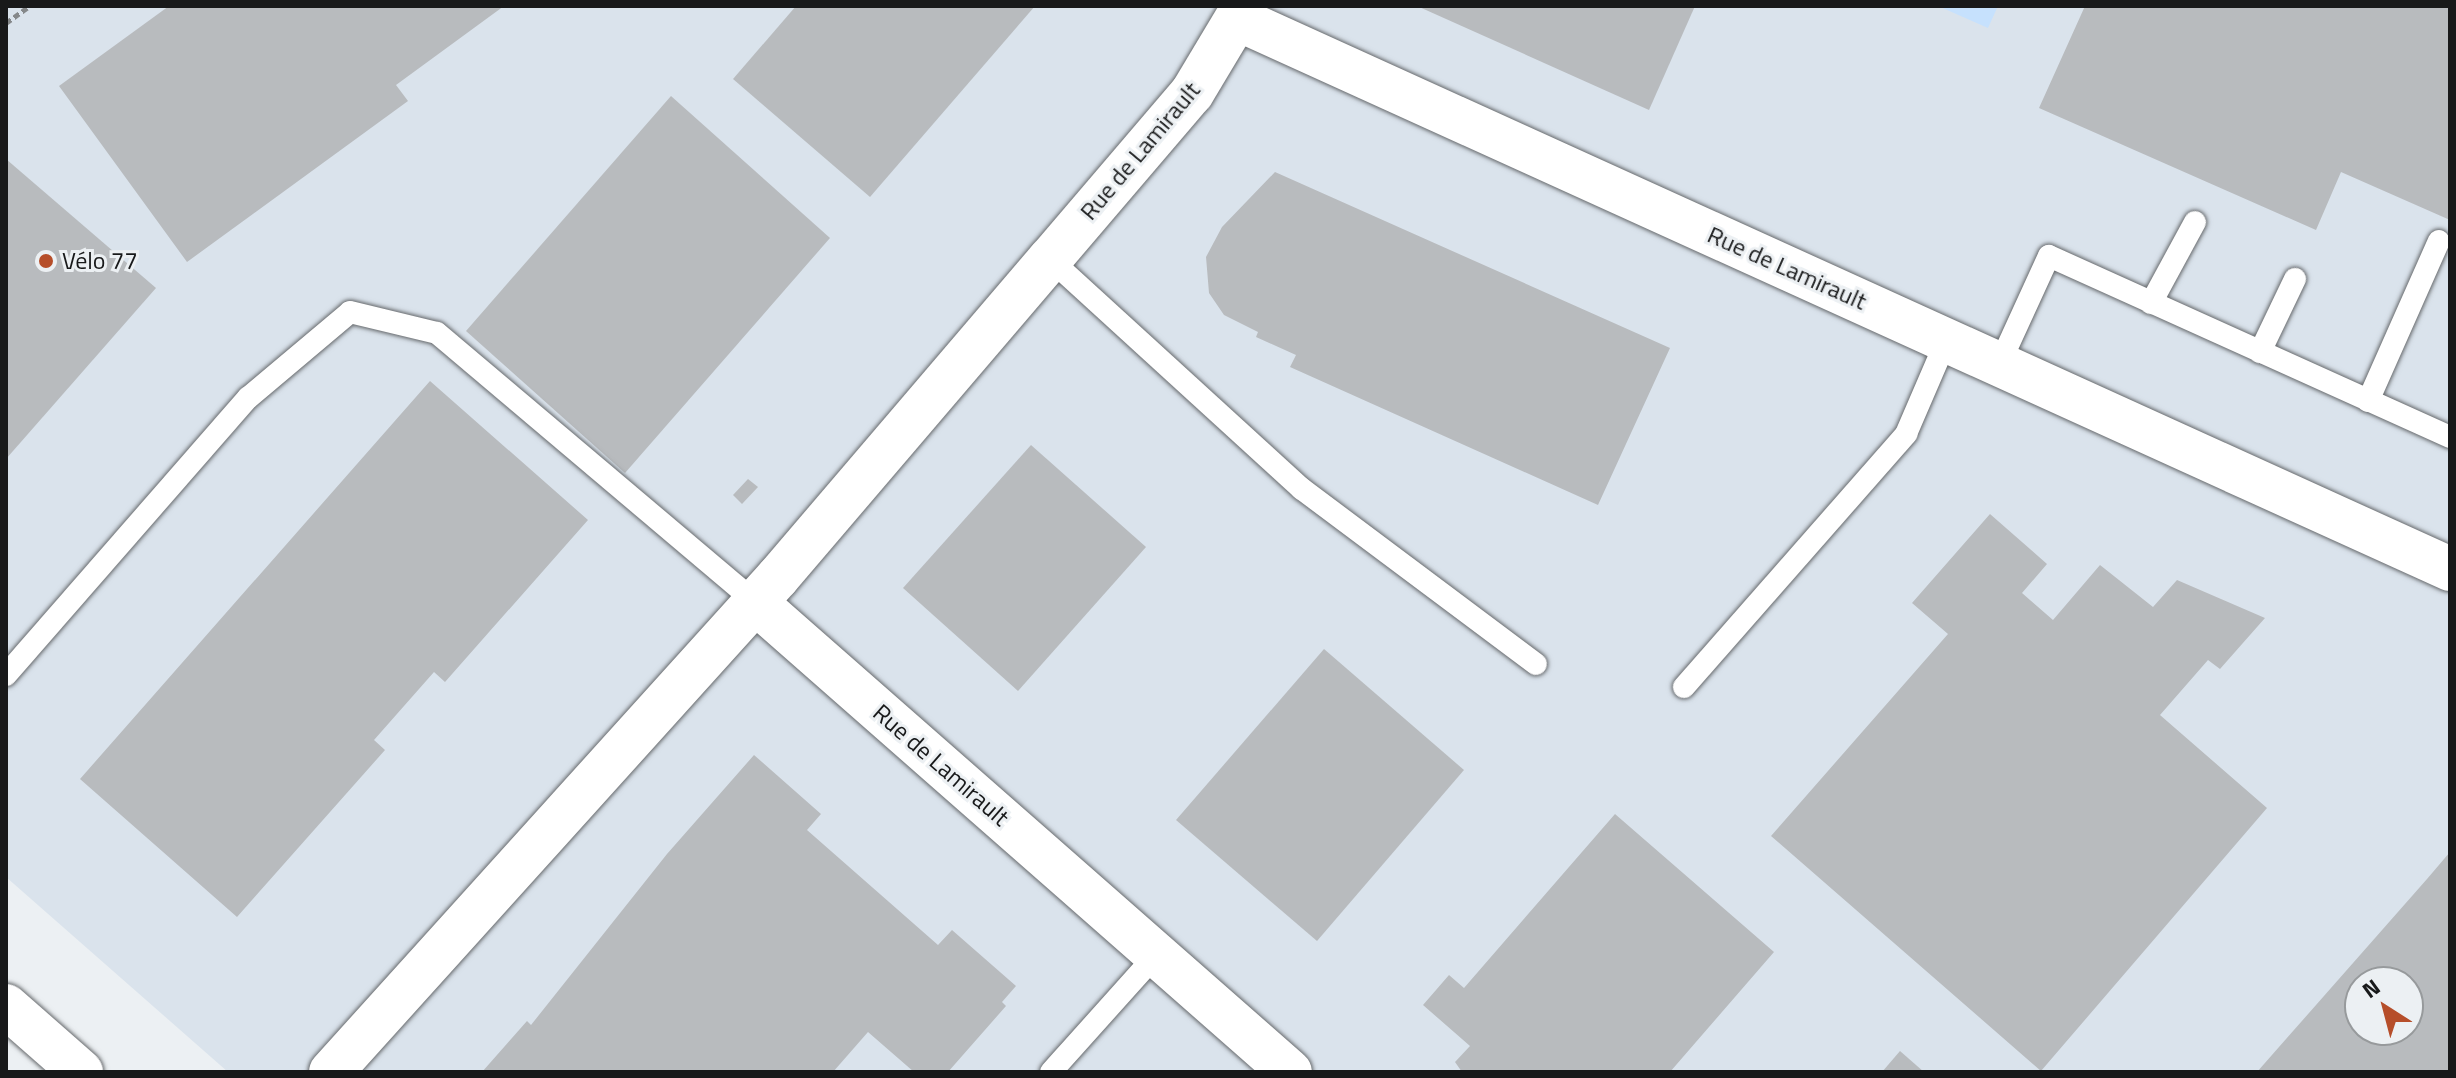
<!DOCTYPE html>
<html>
<head>
<meta charset="utf-8">
<style>
  body { margin:0 }
  #map { position:relative; width:2456px; height:1078px; overflow:hidden; background:#ecf0f3; font-family:"Titillium Web",sans-serif }
  div>[style] { position:absolute }
  .built>* { inset:0; background:#dae3ec }
  .green>* { inset:0; background:#c6e1fd }
  .building>* { inset:0; background:#b8bbbe }
  .path>* { height:5px; margin-top:-2.5px; transform-origin:0; background:repeating-linear-gradient(90deg,#85888a 0 6px,transparent 0 10px) }
  .roads { filter:drop-shadow(0 0 2px #66696c) drop-shadow(0 0 2px #66696c) }
  .lane>* { height:22px; margin:-11px; padding:0 11px; transform-origin:11px; border-radius:11px; background:#fff }
  .street>* { height:44px; margin:-22px; padding:0 22px; transform-origin:22px; border-radius:22px; background:#fff }
  .dots>* { width:22px; height:22px; translate:-50% -50%; box-sizing:border-box; border:4px solid #ecf0f3; border-radius:50% }
  span { translate:-50% -50%; white-space:nowrap; text-align:center; line-height:1.15; -webkit-text-stroke:6px #ecf0f3; paint-order:stroke }
  .street-label { font-size:24px; color:#18191a }
  .poi-label { font-size:24px; color:#18191a }
  .left { translate:0 -50%; text-align:left }
  .frame { position:absolute; inset:0; border:8px solid #18191a; pointer-events:none }
  .north { position:absolute; left:2344px; top:966px; width:80px; height:80px; box-sizing:border-box; background:#ecf0f3; border:2px solid #979a9c; border-radius:50%; rotate:324deg; font-size:22px; font-weight:700; line-height:32px; text-align:center; color:#18191a }
  .north::after { content:''; display:block; margin:auto; width:28px; height:36px; background:#b64e2a; clip-path:polygon(50% 0,100% 100%,50% 72%,0 100%) }
</style>
</head>
<body>
<div id="map">
  <div class="built">
    <div style="clip-path:polygon(evenodd,6px 6px,2450px 6px,2450px 1072px,228px 1072px,6px 877px,6px 6px,2360px 982px,2408px 982px,2408px 1030px,2360px 1030px,2360px 982px)"></div>
  </div>
  <div class="green">
    <div style="clip-path:polygon(1938px 6px,1998px 6px,1988px 28px)"></div>
  </div>
  <div class="building">
    <div style="clip-path:polygon(169px 6px,504px 6px,396px 85px,408px 101px,187px 262px,59px 86px)"></div>
    <div style="clip-path:polygon(796px 6px,1035px 6px,870px 197px,733px 79px)"></div>
    <div style="clip-path:polygon(1417px 6px,1695px 6px,1649px 110px)"></div>
    <div style="clip-path:polygon(2085px 6px,2450px 6px,2450px 220px,2341px 172px,2316px 230px,2039px 108px)"></div>
    <div style="clip-path:polygon(671px 96px,830px 238px,625px 473px,466px 331px)"></div>
    <div style="clip-path:polygon(6px 159px,156px 288px,6px 459px)"></div>
    <div style="clip-path:polygon(1275px 172px,1670px 348px,1598px 505px,1290px 367px,1296px 355px,1256px 337px,1258px 332px,1224px 315px,1209px 293px,1206px 257px,1222px 227px)"></div>
    <div style="clip-path:polygon(430px 381px,588px 520px,445px 682px,434px 672px,374px 740px,385px 750px,237px 917px,80px 779px)"></div>
    <div style="clip-path:polygon(1031px 445px,1146px 547px,1018px 691px,903px 588px)"></div>
    <div style="clip-path:polygon(748px 479px,758px 487px,742px 504px,733px 495px)"></div>
    <div style="clip-path:polygon(1990px 514px,2047px 564px,2022px 593px,2053px 620px,2100px 565px,2153px 607px,2177px 580px,2265px 618px,2220px 669px,2208px 660px,2160px 715px,2267px 808px,2041px 1071px,1771px 836px,1948px 634px,1912px 603px)"></div>
    <div style="clip-path:polygon(1324px 649px,1464px 770px,1317px 941px,1176px 820px)"></div>
    <div style="clip-path:polygon(754px 755px,821px 814px,807px 830px,938px 945px,952px 930px,1016px 986px,1002px 1002px,1006px 1006px,948px 1072px,914px 1072px,868px 1032px,833px 1072px,482px 1072px,527px 1021px,531px 1025px,667px 854px)"></div>
    <div style="clip-path:polygon(1615px 814px,1774px 952px,1670px 1072px,1462px 1072px,1455px 1062px,1470px 1046px,1423px 1005px,1449px 975px,1464px 988px)"></div>
    <div style="clip-path:polygon(evenodd,2450px 852px,2450px 1072px,2257px 1072px,2427px 879px,2450px 852px,2360px 982px,2408px 982px,2408px 1030px,2360px 1030px,2360px 982px)"></div>
    <div style="clip-path:polygon(1900px 1051px,1924px 1072px,1882px 1072px)"></div>
  </div>
  <div class="path">
    <div style="left:6px;top:23px;width:29px;rotate:-36deg"></div>
  </div>
  <div class="roads">
    <div class="lane">
      <div style="left:1050px;top:259px;width:341px;rotate:42.4deg"></div>
      <div style="left:1302px;top:489px;width:292px;rotate:36.8deg"></div>
      <div style="left:2151px;top:303px;width:92px;rotate:-61.5deg"></div>
      <div style="left:2260px;top:352px;width:81px;rotate:-64.4deg"></div>
      <div style="left:1999px;top:365px;width:120px;rotate:-65.4deg"></div>
      <div style="left:2049px;top:256px;width:440px;rotate:24.3deg"></div>
      <div style="left:2368px;top:401px;width:175px;rotate:-66.1deg"></div>
      <div style="left:6px;top:675px;width:368px;rotate:-48.9deg"></div>
      <div style="left:248px;top:398px;width:133px;rotate:-40.1deg"></div>
      <div style="left:350px;top:312px;width:89px;rotate:13.6deg"></div>
      <div style="left:437px;top:333px;width:417px;rotate:40.2deg"></div>
      <div style="left:1684px;top:687px;width:337px;rotate:-48.7deg"></div>
      <div style="left:1906px;top:434px;width:101px;rotate:-66.7deg"></div>
      <div style="left:1051px;top:1072px;width:157px;rotate:-48.1deg"></div>
    </div>
    <div class="street">
      <div style="left:1238px;top:19px;width:1331px;rotate:24.41deg"></div>
      <div style="left:755px;top:602px;width:712px;rotate:41.3deg"></div>
      <div style="left:6px;top:1006px;width:100px;rotate:41.3deg"></div>
      <div style="left:331px;top:1072px;width:667px;rotate:-47.92deg"></div>
      <div style="left:778px;top:577px;width:418px;rotate:-49.5deg"></div>
      <div style="left:1050px;top:259px;width:218px;rotate:-49.5deg"></div>
      <div style="left:1192px;top:93px;width:101px;rotate:-59.1deg"></div>
    </div>
  </div>
  <div class="dots">
    <div style="left:46px;top:261px;background:#b64e2a"></div>
  </div>
  <div class="street-label">
    <span style="left:1140px;top:151px;rotate:-50deg">Rue de Lamirault</span>
    <span style="left:1787px;top:268px;rotate:24deg">Rue de Lamirault</span>
    <span style="left:941px;top:765px;rotate:41deg">Rue de Lamirault</span>
  </div>
  <div class="poi-label">
    <span class="left" style="left:62px;top:261px">Vélo 77</span>
  </div>
  <div class="frame"></div>
  <div class="north">N</div>
</div>
</body>
</html>
